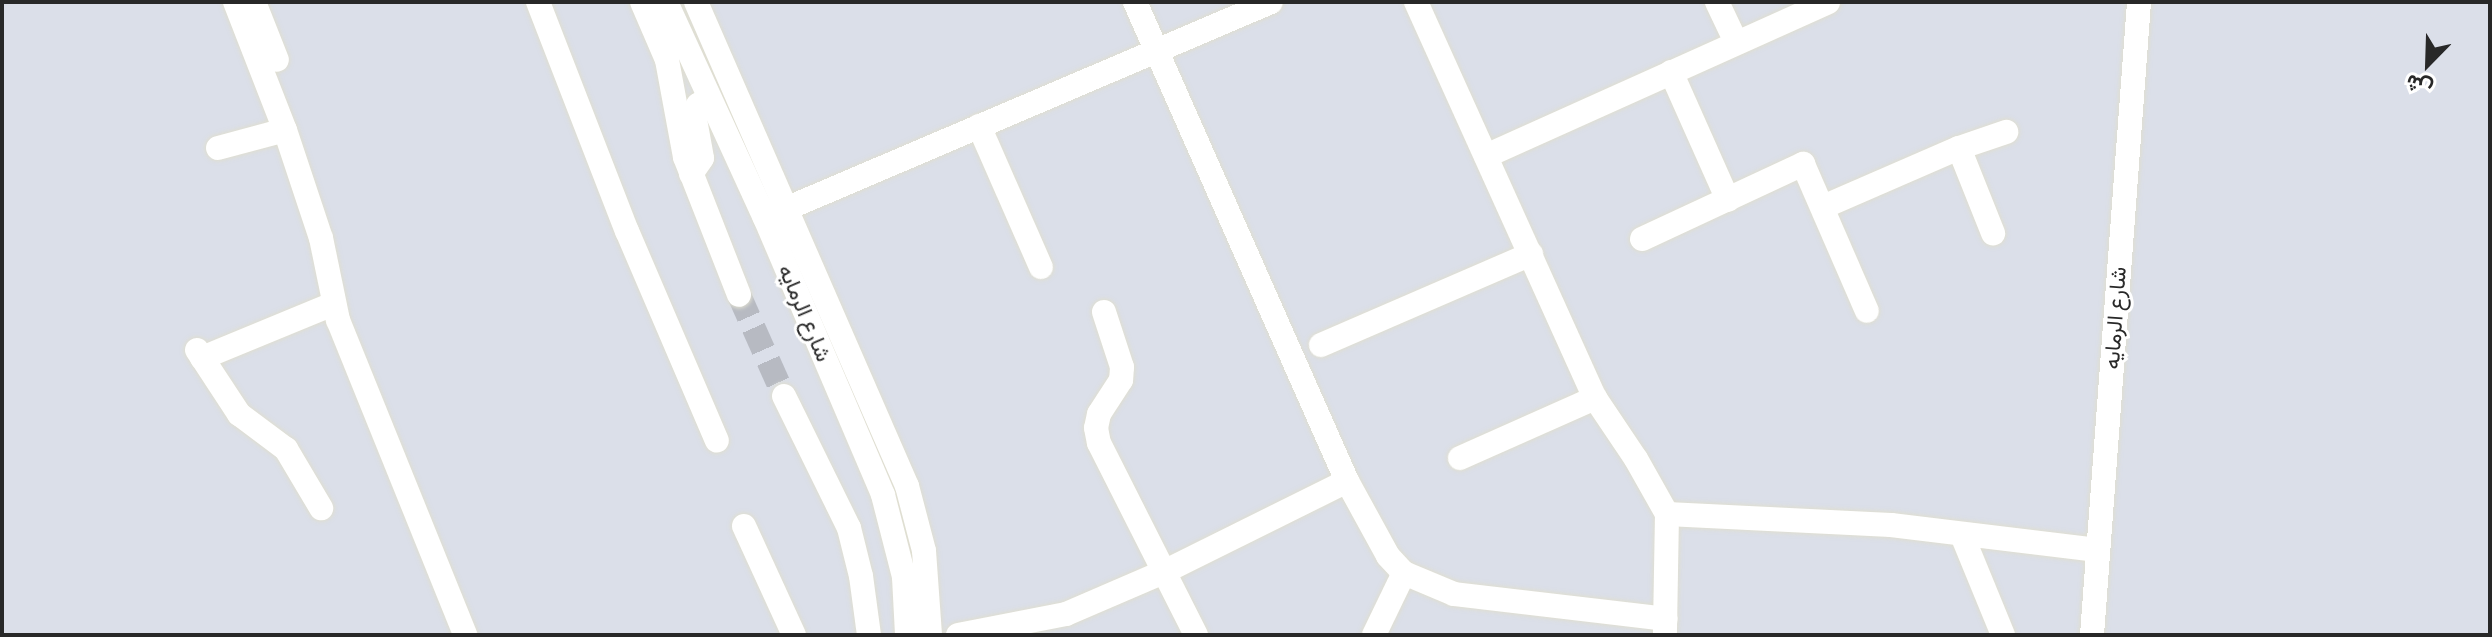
<!DOCTYPE html>
<html>
<head>
<meta charset="utf-8">
<style>
  body { margin:0 }
  #map { position:relative; width:2492px; height:637px; overflow:hidden; background:#dbdfe9; font-family:"PT Sans Narrow",Vazirmatn,sans-serif }
  div>[style] { position:absolute }
  .minor-tunnel>* { height:24px; margin-top:-12px; transform-origin:0; background:repeating-linear-gradient(90deg,#b7bac2 0 24px,transparent 0 36px) }
  .roads { filter:drop-shadow(0 0 2px #dfded1) drop-shadow(0 0 2px #dfded1) }
  .minor>* { height:24px; margin:-12px; padding:0 12px; transform-origin:12px; border-radius:12px; background:#fff }
  span { translate:-50% -50%; white-space:nowrap; text-align:center; line-height:1.15; -webkit-text-stroke:6px #fff; paint-order:stroke }
  .street-label { font-size:22px; color:#282828 }
  .frame { position:absolute; inset:0; border:4px solid #282828; pointer-events:none }
  .north { position:absolute; left:2388px; top:24px; width:80px; height:80px; -webkit-text-stroke:6px #fff; paint-order:stroke; rotate:203deg; font-size:22px; font-weight:700; line-height:32px; text-align:center; color:#282828 }
  .north::after { content:''; display:block; margin:auto; width:28px; height:36px; background:#282828; clip-path:polygon(50% 0,100% 100%,50% 72%,0 100%) }
</style>
</head>
<body>
<div id="map">
  <div class="minor-tunnel">
    <div style="left:739px;top:295px;width:111px;rotate:66deg"></div>
  </div>
  <div class="roads">
    <div class="minor">
      <div style="left:235px;top:2px;width:137px;rotate:68.7deg"></div>
      <div style="left:285px;top:130px;width:114px;rotate:71.6deg"></div>
      <div style="left:321px;top:238px;width:84px;rotate:78.3deg"></div>
      <div style="left:338px;top:320px;width:340px;rotate:68deg"></div>
      <div style="left:254px;top:2px;width:62px;rotate:68.4deg"></div>
      <div style="left:538px;top:2px;width:246px;rotate:68.8deg"></div>
      <div style="left:627px;top:231px;width:228px;rotate:66.8deg"></div>
      <div style="left:642px;top:2px;width:63px;rotate:66.7deg"></div>
      <div style="left:667px;top:60px;width:99px;rotate:79.5deg"></div>
      <div style="left:685px;top:157px;width:148px;rotate:68.6deg"></div>
      <div style="left:666px;top:2px;width:238px;rotate:65.4deg"></div>
      <div style="left:765px;top:218px;width:301px;rotate:66.9deg"></div>
      <div style="left:883px;top:495px;width:85px;rotate:75.6deg"></div>
      <div style="left:904px;top:577px;width:58px;rotate:87deg"></div>
      <div style="left:696px;top:2px;width:528px;rotate:66.45deg"></div>
      <div style="left:907px;top:486px;width:67px;rotate:75.3deg"></div>
      <div style="left:924px;top:551px;width:84px;rotate:85.9deg"></div>
      <div style="left:1135px;top:2px;width:524px;rotate:66.13deg"></div>
      <div style="left:1347px;top:481px;width:85px;rotate:61.3deg"></div>
      <div style="left:1388px;top:556px;width:23px;rotate:47deg"></div>
      <div style="left:1404px;top:573px;width:54px;rotate:22.8deg"></div>
      <div style="left:1454px;top:594px;width:213px;rotate:6.7deg"></div>
      <div style="left:1416px;top:2px;width:435px;rotate:65.7deg"></div>
      <div style="left:1595px;top:398px;width:73px;rotate:56.1deg"></div>
      <div style="left:1636px;top:459px;width:63px;rotate:60.6deg"></div>
      <div style="left:1667px;top:514px;width:118px;rotate:91deg"></div>
      <div style="left:1717px;top:2px;width:44px;rotate:64.6deg"></div>
      <div style="left:1671px;top:72px;width:140px;rotate:66deg"></div>
      <div style="left:979px;top:126px;width:154px;rotate:66.3deg"></div>
      <div style="left:218px;top:148px;width:69px;rotate:-15deg"></div>
      <div style="left:1959px;top:148px;width:92px;rotate:68.2deg"></div>
      <div style="left:1486px;top:156px;width:375px;rotate:-24.2deg"></div>
      <div style="left:691px;top:174px;width:19px;rotate:-55deg"></div>
      <div style="left:702px;top:158px;width:45px;rotate:-100.3deg"></div>
      <div style="left:694px;top:114px;width:10px;rotate:-66deg"></div>
      <div style="left:698px;top:105px;width:13px;rotate:-32deg"></div>
      <div style="left:1823px;top:207px;width:148px;rotate:-23.5deg"></div>
      <div style="left:1959px;top:148px;width:50px;rotate:-18.8deg"></div>
      <div style="left:774px;top:214px;width:540px;rotate:-23.1deg"></div>
      <div style="left:1642px;top:239px;width:178px;rotate:-25deg"></div>
      <div style="left:1803px;top:164px;width:160px;rotate:66.5deg"></div>
      <div style="left:1104px;top:312px;width:58px;rotate:71.9deg"></div>
      <div style="left:1122px;top:367px;width:13px;rotate:94deg"></div>
      <div style="left:1121px;top:380px;width:40px;rotate:122.9deg"></div>
      <div style="left:1099px;top:414px;width:14px;rotate:102deg"></div>
      <div style="left:1096px;top:428px;width:15px;rotate:79deg"></div>
      <div style="left:1099px;top:443px;width:215px;rotate:63.2deg"></div>
      <div style="left:1321px;top:345px;width:229px;rotate:-23.4deg"></div>
      <div style="left:197px;top:350px;width:77px;rotate:56.7deg"></div>
      <div style="left:239px;top:414px;width:59px;rotate:36.7deg"></div>
      <div style="left:286px;top:449px;width:69px;rotate:59.3deg"></div>
      <div style="left:202px;top:358px;width:142px;rotate:-22.4deg"></div>
      <div style="left:784px;top:396px;width:147px;rotate:63.8deg"></div>
      <div style="left:849px;top:528px;width:49px;rotate:76deg"></div>
      <div style="left:861px;top:576px;width:60px;rotate:82.3deg"></div>
      <div style="left:1460px;top:458px;width:148px;rotate:-24deg"></div>
      <div style="left:1667px;top:514px;width:224px;rotate:2.8deg"></div>
      <div style="left:1891px;top:525px;width:208px;rotate:6.9deg"></div>
      <div style="left:744px;top:526px;width:120px;rotate:65.4deg"></div>
      <div style="left:1962px;top:535px;width:108px;rotate:67.7deg"></div>
      <div style="left:958px;top:635px;width:110px;rotate:-11deg"></div>
      <div style="left:1066px;top:614px;width:109px;rotate:-23.3deg"></div>
      <div style="left:1166px;top:571px;width:202px;rotate:-26.4deg"></div>
      <div style="left:1374px;top:635px;width:69px;rotate:-64.2deg"></div>
      <div style="left:2092px;top:635px;width:635px;rotate:-85.75deg"></div>
    </div>
  </div>
  <div class="street-label">
    <span style="left:805px;top:313px;rotate:67deg">شارع الرمايه</span>
    <span style="left:2115px;top:318px;rotate:-86deg">شارع الرمايه</span>
  </div>
  <div class="frame"></div>
  <div class="north">ش</div>
</div>
</body>
</html>
